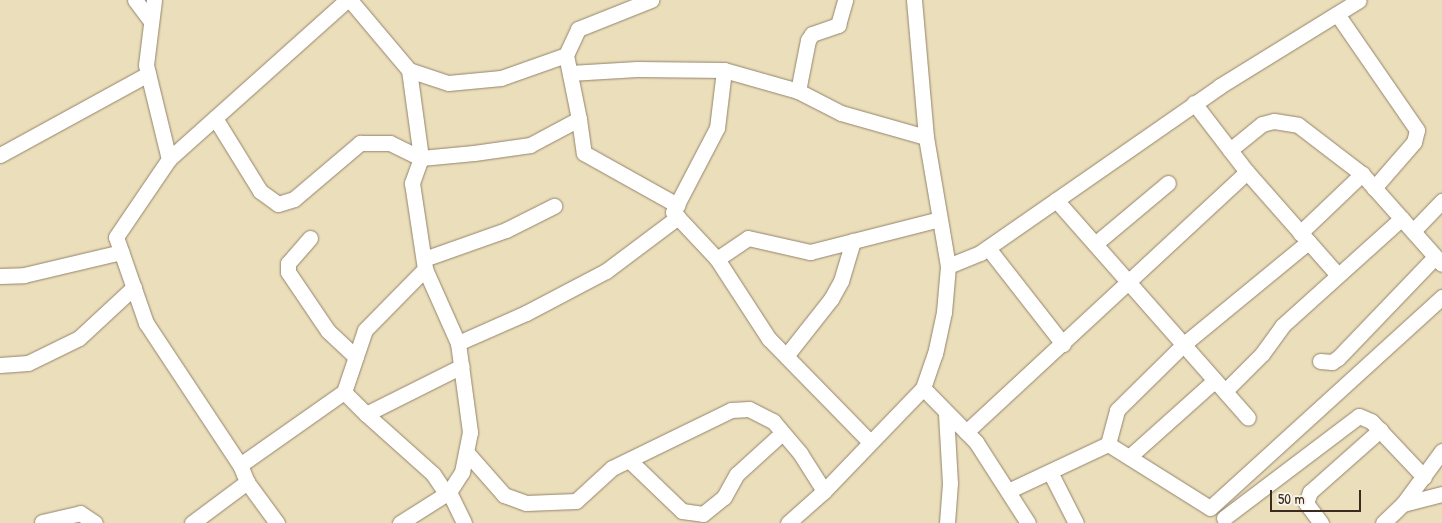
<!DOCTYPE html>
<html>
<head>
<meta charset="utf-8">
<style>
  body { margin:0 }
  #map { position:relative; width:1442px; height:523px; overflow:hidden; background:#ebdeba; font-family:"Patrick Hand",sans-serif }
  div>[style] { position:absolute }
  .roads { filter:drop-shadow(0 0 1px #93846c) drop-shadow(0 0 1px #93846c) }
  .minor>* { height:15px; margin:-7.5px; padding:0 7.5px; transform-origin:7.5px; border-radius:7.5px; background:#fff }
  span { translate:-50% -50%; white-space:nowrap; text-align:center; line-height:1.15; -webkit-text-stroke:4px #f7f3e8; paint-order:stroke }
  .scale { position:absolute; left:1270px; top:490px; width:91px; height:22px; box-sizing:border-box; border:2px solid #3b2a1e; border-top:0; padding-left:6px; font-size:15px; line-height:18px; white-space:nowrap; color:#3b2a1e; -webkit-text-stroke:4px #f7f3e8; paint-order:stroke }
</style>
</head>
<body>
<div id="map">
  <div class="roads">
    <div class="minor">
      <div style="left:135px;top:0;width:26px;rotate:53deg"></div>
      <div style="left:154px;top:0;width:65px;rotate:97deg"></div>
      <div style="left:146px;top:65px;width:97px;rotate:76.3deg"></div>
      <div style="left:350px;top:0;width:92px;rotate:49.9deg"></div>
      <div style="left:409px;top:70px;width:89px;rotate:82.2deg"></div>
      <div style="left:421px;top:158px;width:27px;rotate:110deg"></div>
      <div style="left:412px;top:183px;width:87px;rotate:81.4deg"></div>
      <div style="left:425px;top:269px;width:81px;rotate:66deg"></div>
      <div style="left:458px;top:343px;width:90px;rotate:82.3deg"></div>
      <div style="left:470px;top:432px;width:41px;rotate:101.3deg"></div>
      <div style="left:462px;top:472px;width:24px;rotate:123deg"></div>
      <div style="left:449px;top:492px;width:58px;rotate:147.7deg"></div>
      <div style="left:1337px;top:14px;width:141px;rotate:55.4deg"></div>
      <div style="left:1417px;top:130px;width:12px;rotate:104deg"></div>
      <div style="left:1414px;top:142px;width:61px;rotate:131deg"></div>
      <div style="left:566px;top:55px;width:29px;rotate:-65deg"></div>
      <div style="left:578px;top:29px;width:79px;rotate:-21.7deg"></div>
      <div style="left:570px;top:73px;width:67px;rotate:-3.4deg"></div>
      <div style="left:637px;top:69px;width:87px;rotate:0.7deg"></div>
      <div style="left:798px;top:91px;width:52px;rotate:-78.9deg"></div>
      <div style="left:808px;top:40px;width:7px;rotate:-56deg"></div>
      <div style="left:812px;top:34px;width:28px;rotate:-19deg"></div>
      <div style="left:838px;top:25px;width:26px;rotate:-74deg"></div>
      <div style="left:1194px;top:103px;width:87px;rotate:52.5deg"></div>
      <div style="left:1247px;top:172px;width:136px;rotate:48.6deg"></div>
      <div style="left:215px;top:118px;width:86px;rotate:58.3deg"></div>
      <div style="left:260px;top:191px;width:22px;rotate:36deg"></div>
      <div style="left:278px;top:204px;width:17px;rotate:-17deg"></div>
      <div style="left:294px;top:199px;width:87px;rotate:-40.3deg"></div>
      <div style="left:360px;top:143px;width:30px"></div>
      <div style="left:390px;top:143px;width:34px;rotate:26deg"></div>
      <div style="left:421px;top:158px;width:53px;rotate:-5.4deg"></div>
      <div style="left:474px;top:153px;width:57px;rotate:-8.1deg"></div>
      <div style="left:530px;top:145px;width:55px;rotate:-28deg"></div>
      <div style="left:579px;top:119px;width:65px;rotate:-101.5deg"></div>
      <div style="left:566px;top:55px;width:69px;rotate:160.5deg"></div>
      <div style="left:501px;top:78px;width:53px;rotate:174.6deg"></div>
      <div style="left:448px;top:83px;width:41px;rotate:-161.6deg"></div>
      <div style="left:579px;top:119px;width:34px;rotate:82deg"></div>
      <div style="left:584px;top:153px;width:107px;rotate:29.2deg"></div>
      <div style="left:1230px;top:150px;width:41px;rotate:-39.1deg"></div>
      <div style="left:1262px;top:124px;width:12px;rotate:-14deg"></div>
      <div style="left:1274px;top:121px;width:24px;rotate:9deg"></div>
      <div style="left:1298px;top:125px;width:81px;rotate:37.4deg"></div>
      <div style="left:1362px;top:174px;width:120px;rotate:48.4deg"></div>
      <div style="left:0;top:155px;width:169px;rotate:-28.7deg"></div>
      <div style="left:1056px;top:200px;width:290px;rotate:48.6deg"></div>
      <div style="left:1413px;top:231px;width:42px;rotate:-46deg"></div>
      <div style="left:1300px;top:233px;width:86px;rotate:-43.6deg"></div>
      <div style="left:310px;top:238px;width:33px;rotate:131deg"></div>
      <div style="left:288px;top:263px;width:9px;rotate:90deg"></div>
      <div style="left:288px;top:272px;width:71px;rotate:55.9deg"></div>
      <div style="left:328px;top:331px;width:38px;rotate:43deg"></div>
      <div style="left:1095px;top:244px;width:95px;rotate:-39.9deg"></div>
      <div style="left:988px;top:248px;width:122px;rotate:52deg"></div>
      <div style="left:424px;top:259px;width:87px;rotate:-19.5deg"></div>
      <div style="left:506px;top:230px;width:54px;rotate:-26.6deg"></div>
      <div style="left:717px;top:259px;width:64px;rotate:-133.1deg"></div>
      <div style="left:673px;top:212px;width:95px;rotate:-62.4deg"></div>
      <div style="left:717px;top:128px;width:58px;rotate:-83.1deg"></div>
      <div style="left:724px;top:70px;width:77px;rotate:15.8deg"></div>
      <div style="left:798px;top:91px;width:48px;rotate:27.1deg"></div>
      <div style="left:841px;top:113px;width:88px;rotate:15.8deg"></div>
      <div style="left:948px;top:266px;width:35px;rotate:-22deg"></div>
      <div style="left:980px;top:253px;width:292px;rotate:-34.8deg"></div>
      <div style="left:1220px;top:86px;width:163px;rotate:-31.7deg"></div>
      <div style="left:0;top:276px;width:24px;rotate:-2deg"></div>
      <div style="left:24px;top:275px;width:100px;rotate:-13.3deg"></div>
      <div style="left:458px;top:343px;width:74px;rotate:-23.8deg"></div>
      <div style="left:526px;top:313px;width:90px;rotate:-27.7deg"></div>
      <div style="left:606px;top:271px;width:90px;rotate:-36.9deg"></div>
      <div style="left:786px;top:356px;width:73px;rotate:-51.7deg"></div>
      <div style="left:831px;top:299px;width:21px;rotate:-61deg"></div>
      <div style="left:841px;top:281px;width:42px;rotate:-73.3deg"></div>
      <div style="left:1320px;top:361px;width:12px;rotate:5deg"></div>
      <div style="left:1332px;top:362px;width:7px;rotate:-34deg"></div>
      <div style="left:1338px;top:358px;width:140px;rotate:-46.2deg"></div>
      <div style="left:0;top:365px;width:28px;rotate:-4deg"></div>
      <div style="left:28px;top:363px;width:57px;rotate:-26.1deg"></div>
      <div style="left:79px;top:338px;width:75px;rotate:-42.8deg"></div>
      <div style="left:923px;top:388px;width:76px;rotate:45.5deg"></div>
      <div style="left:976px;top:442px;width:96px;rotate:57.3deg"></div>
      <div style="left:1225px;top:391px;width:52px;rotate:-45deg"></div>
      <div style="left:1262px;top:354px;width:34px;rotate:-54deg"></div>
      <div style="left:1282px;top:326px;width:161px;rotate:-42deg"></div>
      <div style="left:344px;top:392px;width:31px;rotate:45deg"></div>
      <div style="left:366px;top:414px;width:107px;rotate:-26.6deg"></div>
      <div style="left:366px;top:414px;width:90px;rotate:41.8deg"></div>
      <div style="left:433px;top:474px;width:23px;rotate:56deg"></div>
      <div style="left:946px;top:414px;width:69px;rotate:86.7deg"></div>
      <div style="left:950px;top:483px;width:40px;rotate:94.3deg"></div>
      <div style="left:966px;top:432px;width:383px;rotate:-42.8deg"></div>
      <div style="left:869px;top:441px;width:143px;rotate:-134.4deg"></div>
      <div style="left:769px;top:339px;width:95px;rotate:-123deg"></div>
      <div style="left:717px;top:259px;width:37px;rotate:-34deg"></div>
      <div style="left:748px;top:238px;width:64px;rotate:12.7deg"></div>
      <div style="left:810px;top:252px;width:133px;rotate:-14.3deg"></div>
      <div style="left:1108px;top:444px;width:35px;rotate:-75deg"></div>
      <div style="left:1117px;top:410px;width:94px;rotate:-44.6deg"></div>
      <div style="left:1184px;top:344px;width:161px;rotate:-39.4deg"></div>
      <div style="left:468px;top:454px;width:55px;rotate:48.7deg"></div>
      <div style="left:504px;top:495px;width:23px;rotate:20deg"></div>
      <div style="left:526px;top:503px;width:50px;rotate:-2.3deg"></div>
      <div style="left:576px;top:501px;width:49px;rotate:-42.5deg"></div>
      <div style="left:612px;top:468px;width:132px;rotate:-26deg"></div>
      <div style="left:731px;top:410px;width:18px;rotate:-3deg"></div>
      <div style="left:749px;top:409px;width:27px;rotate:27deg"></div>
      <div style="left:773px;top:421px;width:42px;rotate:49.8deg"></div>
      <div style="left:800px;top:453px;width:45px;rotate:57.7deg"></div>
      <div style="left:1129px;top:457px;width:115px;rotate:-41.8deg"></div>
      <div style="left:630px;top:461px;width:72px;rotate:43.9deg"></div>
      <div style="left:682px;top:511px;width:21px;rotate:8deg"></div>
      <div style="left:703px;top:514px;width:27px;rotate:-39deg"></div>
      <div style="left:724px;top:497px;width:26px;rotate:-61deg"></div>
      <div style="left:737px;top:474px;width:61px;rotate:-42.3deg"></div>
      <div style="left:240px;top:465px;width:170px;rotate:-123.5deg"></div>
      <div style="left:146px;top:323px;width:91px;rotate:-109.2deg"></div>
      <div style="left:116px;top:237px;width:94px;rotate:-55.8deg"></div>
      <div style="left:169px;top:159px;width:239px;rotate:-41.8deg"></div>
      <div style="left:1050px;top:472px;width:57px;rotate:63deg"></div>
      <div style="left:1008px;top:491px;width:110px;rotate:-25.2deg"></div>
      <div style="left:1108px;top:444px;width:120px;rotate:32.1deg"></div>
      <div style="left:1210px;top:508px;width:314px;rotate:-42.3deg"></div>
      <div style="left:449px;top:492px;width:34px;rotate:64deg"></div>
      <div style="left:1403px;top:504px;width:40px;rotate:-14.4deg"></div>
      <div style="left:1224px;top:518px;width:169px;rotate:-37.1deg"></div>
      <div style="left:1359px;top:416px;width:13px;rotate:23deg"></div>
      <div style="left:1371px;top:421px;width:77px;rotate:46.6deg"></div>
      <div style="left:42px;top:522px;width:39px;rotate:-13deg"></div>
      <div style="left:80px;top:513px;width:18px;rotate:34deg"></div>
      <div style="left:192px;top:523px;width:69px;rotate:-36.7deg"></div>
      <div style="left:277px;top:523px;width:51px;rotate:-126.2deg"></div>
      <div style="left:247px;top:482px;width:18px;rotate:-112deg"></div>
      <div style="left:240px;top:465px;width:127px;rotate:-35.1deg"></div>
      <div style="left:344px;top:392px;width:65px;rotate:-71.3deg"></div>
      <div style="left:365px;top:330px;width:86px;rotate:-45.5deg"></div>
      <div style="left:788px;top:523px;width:48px;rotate:-41.6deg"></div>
      <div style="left:824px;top:491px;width:143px;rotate:-46.1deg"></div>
      <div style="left:923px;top:388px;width:36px;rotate:-71deg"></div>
      <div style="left:935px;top:354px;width:43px;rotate:-77.9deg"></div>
      <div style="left:944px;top:312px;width:46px;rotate:-85deg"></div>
      <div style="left:948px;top:266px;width:131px;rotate:-99.7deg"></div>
      <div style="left:926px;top:137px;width:138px;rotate:-95deg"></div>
      <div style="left:1321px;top:523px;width:25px;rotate:-127deg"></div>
      <div style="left:1306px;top:503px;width:12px;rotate:-70deg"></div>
      <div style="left:1310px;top:492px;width:94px;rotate:-41.5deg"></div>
      <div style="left:1383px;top:523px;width:28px;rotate:-44deg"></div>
      <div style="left:1403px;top:504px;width:66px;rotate:-53.7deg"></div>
    </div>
  </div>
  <div class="scale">50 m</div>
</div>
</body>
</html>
